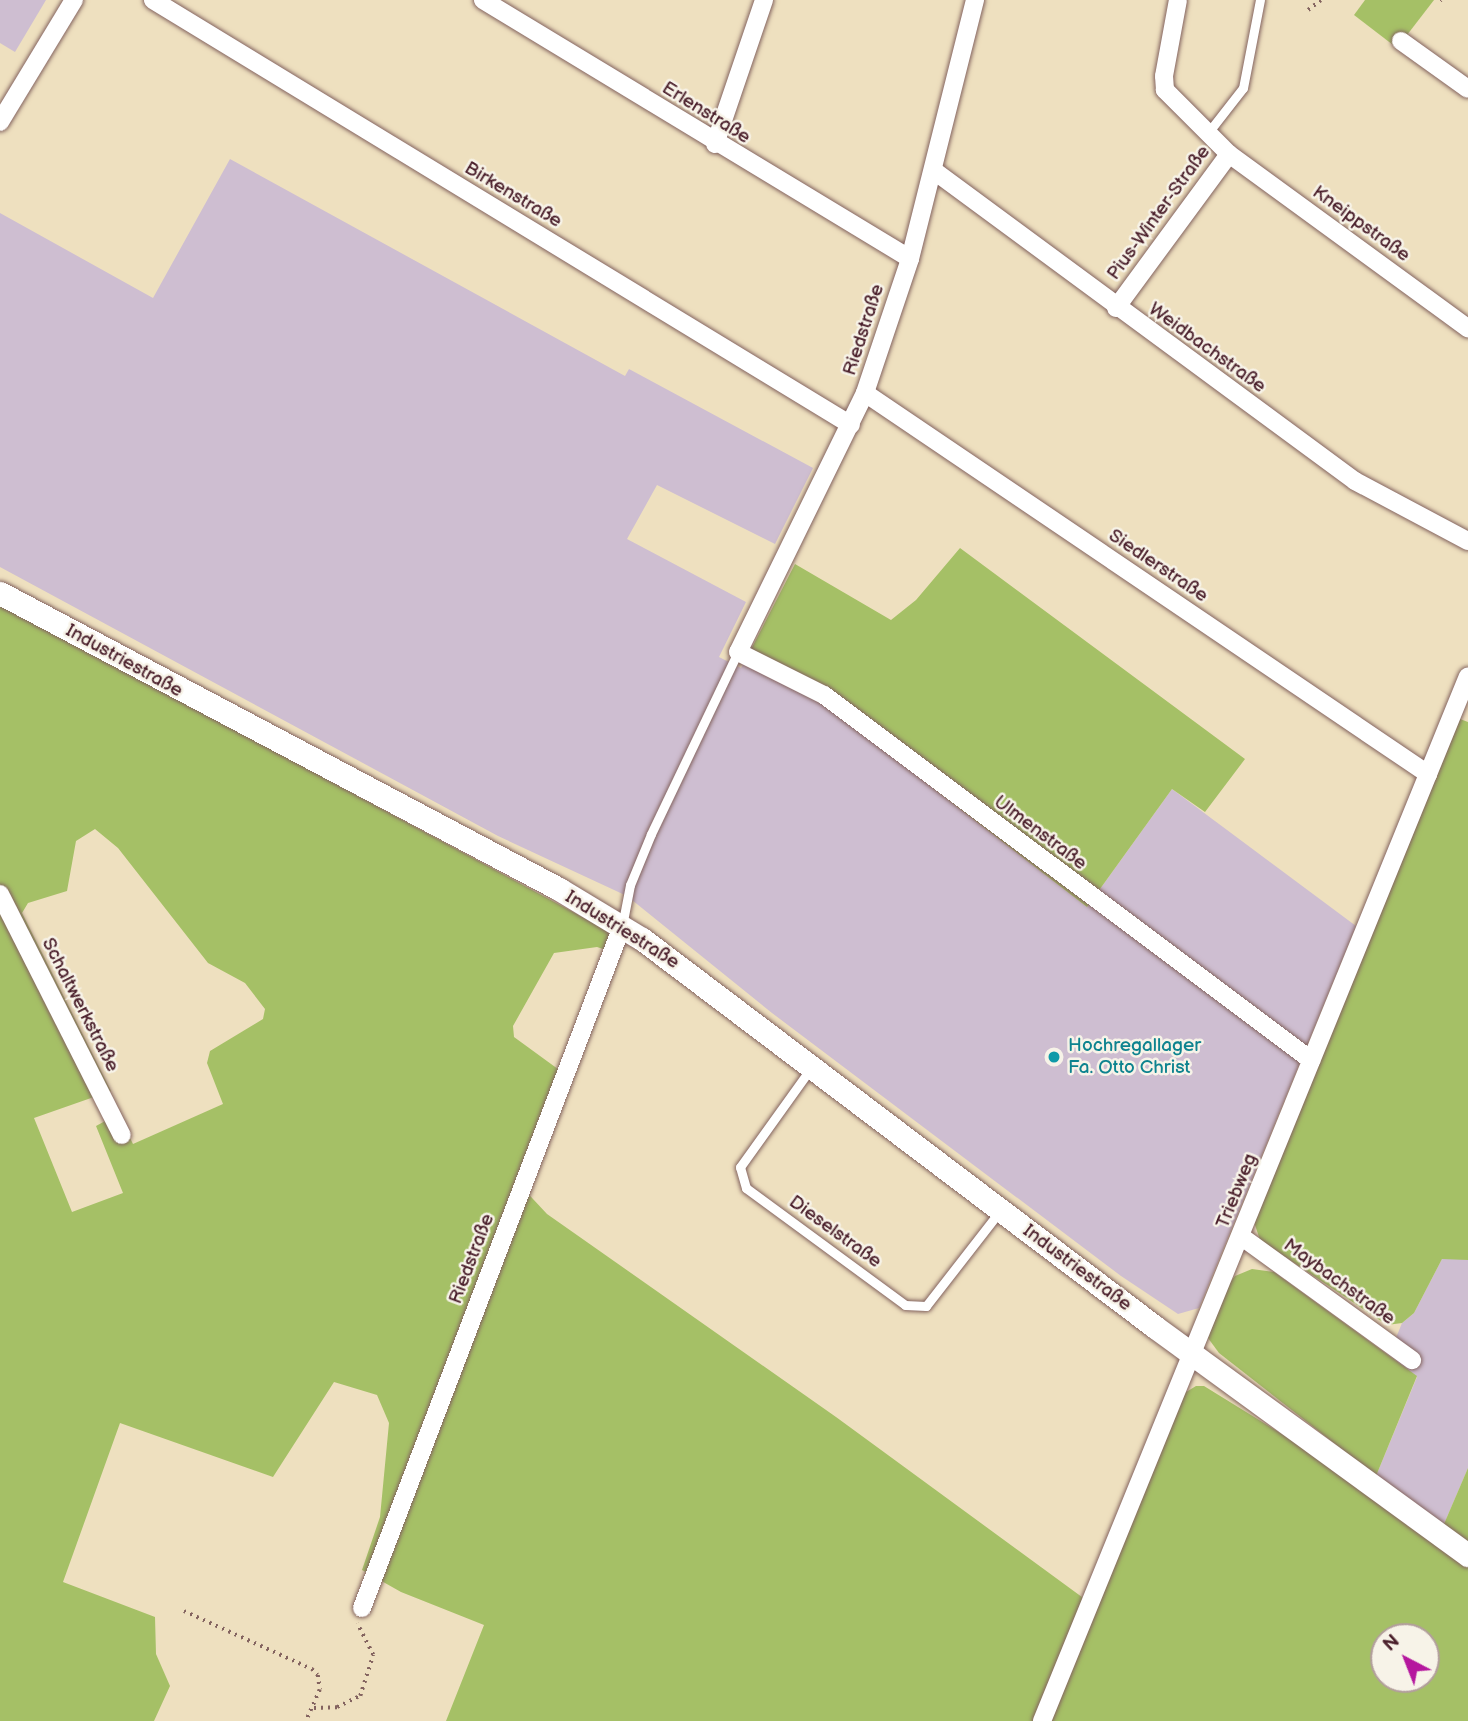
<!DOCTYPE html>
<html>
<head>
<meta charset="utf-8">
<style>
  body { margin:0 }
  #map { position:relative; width:1468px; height:1721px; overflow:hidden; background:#eee0bf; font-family:"Balsamiq Sans",sans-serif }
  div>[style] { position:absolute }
  .industrial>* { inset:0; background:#cebed1 }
  .green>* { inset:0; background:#a5c066 }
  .path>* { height:3.5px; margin-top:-1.75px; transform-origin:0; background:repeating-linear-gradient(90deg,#83635f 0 2px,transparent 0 7px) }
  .roads { filter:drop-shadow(0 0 2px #83635f) drop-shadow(0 0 2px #83635f) }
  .service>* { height:9px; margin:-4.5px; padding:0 4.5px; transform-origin:4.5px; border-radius:4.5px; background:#fff }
  .minor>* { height:18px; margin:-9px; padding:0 9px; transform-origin:9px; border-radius:9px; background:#fff }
  .tertiary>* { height:23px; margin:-11.5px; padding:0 11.5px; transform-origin:11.5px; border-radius:11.5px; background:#fff }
  .dots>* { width:19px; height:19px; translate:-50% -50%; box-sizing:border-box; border:4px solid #f7f3e8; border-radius:50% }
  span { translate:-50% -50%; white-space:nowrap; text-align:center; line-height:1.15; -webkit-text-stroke:5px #f7f3e8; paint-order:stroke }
  .street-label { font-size:19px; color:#4a1f2b }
  .culture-label { font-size:19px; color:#0d838f }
  .left { translate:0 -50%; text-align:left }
  .north { position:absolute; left:1370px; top:1623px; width:70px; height:70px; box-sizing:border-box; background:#f7f3e8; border:2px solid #b29e9c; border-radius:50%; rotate:318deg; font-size:19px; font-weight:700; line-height:28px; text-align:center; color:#4a1f2b }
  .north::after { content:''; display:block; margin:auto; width:24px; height:32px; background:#b5179e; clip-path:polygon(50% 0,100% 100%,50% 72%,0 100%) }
</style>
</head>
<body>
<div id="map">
  <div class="industrial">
    <div style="clip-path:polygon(0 0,46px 0,15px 52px,0 43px)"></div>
    <div style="clip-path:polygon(230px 159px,625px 376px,629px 369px,813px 468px,775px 544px,657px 485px,627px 539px,746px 602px,719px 657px,741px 668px,745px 661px,815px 697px,1087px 907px,1172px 789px,1356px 926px,1199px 1308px,1178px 1314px,1121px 1276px,772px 1013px,627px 896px,498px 836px,0 567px,0 213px,153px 298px)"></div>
    <div style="clip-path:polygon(1451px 1256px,1468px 1260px,1468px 1468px,1444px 1524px,1376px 1476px,1417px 1377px,1389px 1355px,1402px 1323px,1414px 1313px,1442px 1259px)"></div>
  </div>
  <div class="green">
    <div style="clip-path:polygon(1365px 0,1434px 0,1397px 48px,1354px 15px)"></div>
    <div style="clip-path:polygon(960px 548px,1245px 759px,1205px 812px,1172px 789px,1087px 907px,815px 697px,745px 661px,795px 564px,891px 620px,916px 600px)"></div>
    <div style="clip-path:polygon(evenodd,0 603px,612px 933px,606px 950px,597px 947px,554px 953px,513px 1026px,514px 1037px,562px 1072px,519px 1184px,547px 1214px,836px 1417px,1086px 1600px,1178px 1397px,1196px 1386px,1204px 1386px,1311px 1452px,1468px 1567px,1468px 1721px,446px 1721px,484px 1625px,401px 1592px,362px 1570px,380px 1517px,389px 1423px,377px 1395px,334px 1382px,273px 1477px,120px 1423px,63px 1582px,155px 1617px,156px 1654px,170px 1686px,154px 1721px,0 1721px,0 603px,95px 829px,118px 848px,208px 963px,245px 983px,265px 1009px,263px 1019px,210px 1051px,207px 1063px,223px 1104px,133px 1144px,118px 1114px,96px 1126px,123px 1193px,72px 1212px,34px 1118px,111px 1091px,22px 913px,28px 903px,67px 891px,76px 841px,95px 829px,0 603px,1384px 1637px,1426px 1637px,1426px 1679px,1384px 1679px,1384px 1637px)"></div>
    <div style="clip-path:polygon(1460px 719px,1468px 722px,1468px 1260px,1442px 1259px,1414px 1313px,1402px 1323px,1387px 1325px,1260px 1240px,1254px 1222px)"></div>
    <div style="clip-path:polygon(1252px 1269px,1274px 1272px,1417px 1376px,1376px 1476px,1219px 1353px,1208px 1338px,1228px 1285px,1235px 1276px)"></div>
    <div style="clip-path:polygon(1468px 1468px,1468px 1542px,1444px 1524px)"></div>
  </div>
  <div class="path">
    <div style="left:1440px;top:1px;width:1px;rotate:-45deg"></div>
    <div style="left:1308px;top:10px;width:16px;rotate:-38deg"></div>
    <div style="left:184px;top:1611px;width:141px;rotate:24.4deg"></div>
    <div style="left:312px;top:1669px;width:8px;rotate:45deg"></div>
    <div style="left:318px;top:1675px;width:15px;rotate:82deg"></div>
    <div style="left:320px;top:1690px;width:34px;rotate:114deg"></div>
    <div style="left:314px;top:1708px;width:23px;rotate:-2deg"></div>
    <div style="left:337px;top:1707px;width:25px;rotate:-26deg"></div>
    <div style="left:360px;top:1696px;width:43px;rotate:-72.4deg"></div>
    <div style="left:373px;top:1655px;width:35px;rotate:-117deg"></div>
  </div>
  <div class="roads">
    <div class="service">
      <div style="left:1207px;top:134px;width:58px;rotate:-52deg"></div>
      <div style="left:1243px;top:88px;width:90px;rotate:-79.1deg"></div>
      <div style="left:622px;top:926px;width:42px;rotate:-79deg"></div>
      <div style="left:630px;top:885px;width:55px;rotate:-67.6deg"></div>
      <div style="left:651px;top:834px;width:202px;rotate:-64.5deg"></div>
      <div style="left:811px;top:1068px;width:122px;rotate:125.6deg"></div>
      <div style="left:740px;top:1167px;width:22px;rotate:74deg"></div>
      <div style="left:746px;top:1188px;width:197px;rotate:36.3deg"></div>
      <div style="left:905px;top:1305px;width:21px;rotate:3deg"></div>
      <div style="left:926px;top:1306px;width:120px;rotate:-52.1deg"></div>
    </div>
    <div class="minor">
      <div style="left:153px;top:0;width:817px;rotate:31.34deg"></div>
      <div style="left:483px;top:0;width:499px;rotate:31.2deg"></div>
      <div style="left:975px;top:0;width:267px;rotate:104.1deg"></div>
      <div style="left:910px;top:259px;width:141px;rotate:108.6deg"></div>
      <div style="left:865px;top:393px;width:288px;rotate:116.1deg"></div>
      <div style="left:738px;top:652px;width:96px;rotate:26.6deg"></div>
      <div style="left:824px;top:695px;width:609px;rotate:36.85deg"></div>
      <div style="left:1401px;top:41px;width:82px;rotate:35.6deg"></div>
      <div style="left:0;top:122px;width:143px;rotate:-58.8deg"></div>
      <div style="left:715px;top:144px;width:152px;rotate:-71.2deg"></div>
      <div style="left:1229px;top:154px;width:296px;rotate:36.1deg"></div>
      <div style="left:933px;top:170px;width:524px;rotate:36.39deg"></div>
      <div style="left:1355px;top:481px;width:128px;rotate:28deg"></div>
      <div style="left:1116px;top:308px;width:191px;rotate:-53.7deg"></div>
      <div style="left:1229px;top:154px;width:91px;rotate:-135deg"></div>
      <div style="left:1165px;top:90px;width:14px;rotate:-94deg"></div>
      <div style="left:1164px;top:76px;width:77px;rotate:-79.6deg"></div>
      <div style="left:865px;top:393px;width:680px;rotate:34.09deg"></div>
      <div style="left:0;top:894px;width:270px;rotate:63.2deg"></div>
      <div style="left:1242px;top:1237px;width:210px;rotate:35.9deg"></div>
      <div style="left:362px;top:1608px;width:730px;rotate:-69.13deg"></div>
      <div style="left:1042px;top:1721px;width:1128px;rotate:-67.82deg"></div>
    </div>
    <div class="tertiary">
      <div style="left:0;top:593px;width:633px;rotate:27.9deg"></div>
      <div style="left:559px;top:889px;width:97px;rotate:31.1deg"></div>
      <div style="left:642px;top:939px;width:643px;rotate:37.1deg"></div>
      <div style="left:1155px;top:1327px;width:387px;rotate:36.1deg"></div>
    </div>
  </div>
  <div class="dots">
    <div style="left:1054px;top:1057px;background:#0f9aa8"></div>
  </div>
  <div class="street-label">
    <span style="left:706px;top:113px;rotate:32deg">Erlenstraße</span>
    <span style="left:513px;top:195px;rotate:31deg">Birkenstraße</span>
    <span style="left:1159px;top:213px;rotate:-54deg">Pius-Winter-Straße</span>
    <span style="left:1361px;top:224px;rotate:36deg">Kneippstraße</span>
    <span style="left:864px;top:330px;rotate:-72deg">Riedstraße</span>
    <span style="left:1207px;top:348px;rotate:36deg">Weidbachstraße</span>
    <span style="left:1158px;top:566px;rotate:34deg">Siedlerstraße</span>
    <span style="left:124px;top:661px;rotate:29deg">Industriestraße</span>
    <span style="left:1040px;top:833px;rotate:37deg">Ulmenstraße</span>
    <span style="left:622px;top:930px;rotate:32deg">Industriestraße</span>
    <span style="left:80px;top:1005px;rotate:63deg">Schaltwerkstraße</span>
    <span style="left:1237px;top:1191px;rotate:-68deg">Triebweg</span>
    <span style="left:835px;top:1232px;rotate:36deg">Dieselstraße</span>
    <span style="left:472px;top:1259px;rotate:-69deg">Riedstraße</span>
    <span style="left:1077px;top:1268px;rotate:37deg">Industriestraße</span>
    <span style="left:1339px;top:1282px;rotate:36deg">Maybachstraße</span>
  </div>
  <div class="culture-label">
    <span class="left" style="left:1068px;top:1057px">Hochregallager<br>Fa. Otto Christ</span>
  </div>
  <div class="north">N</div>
</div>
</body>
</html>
